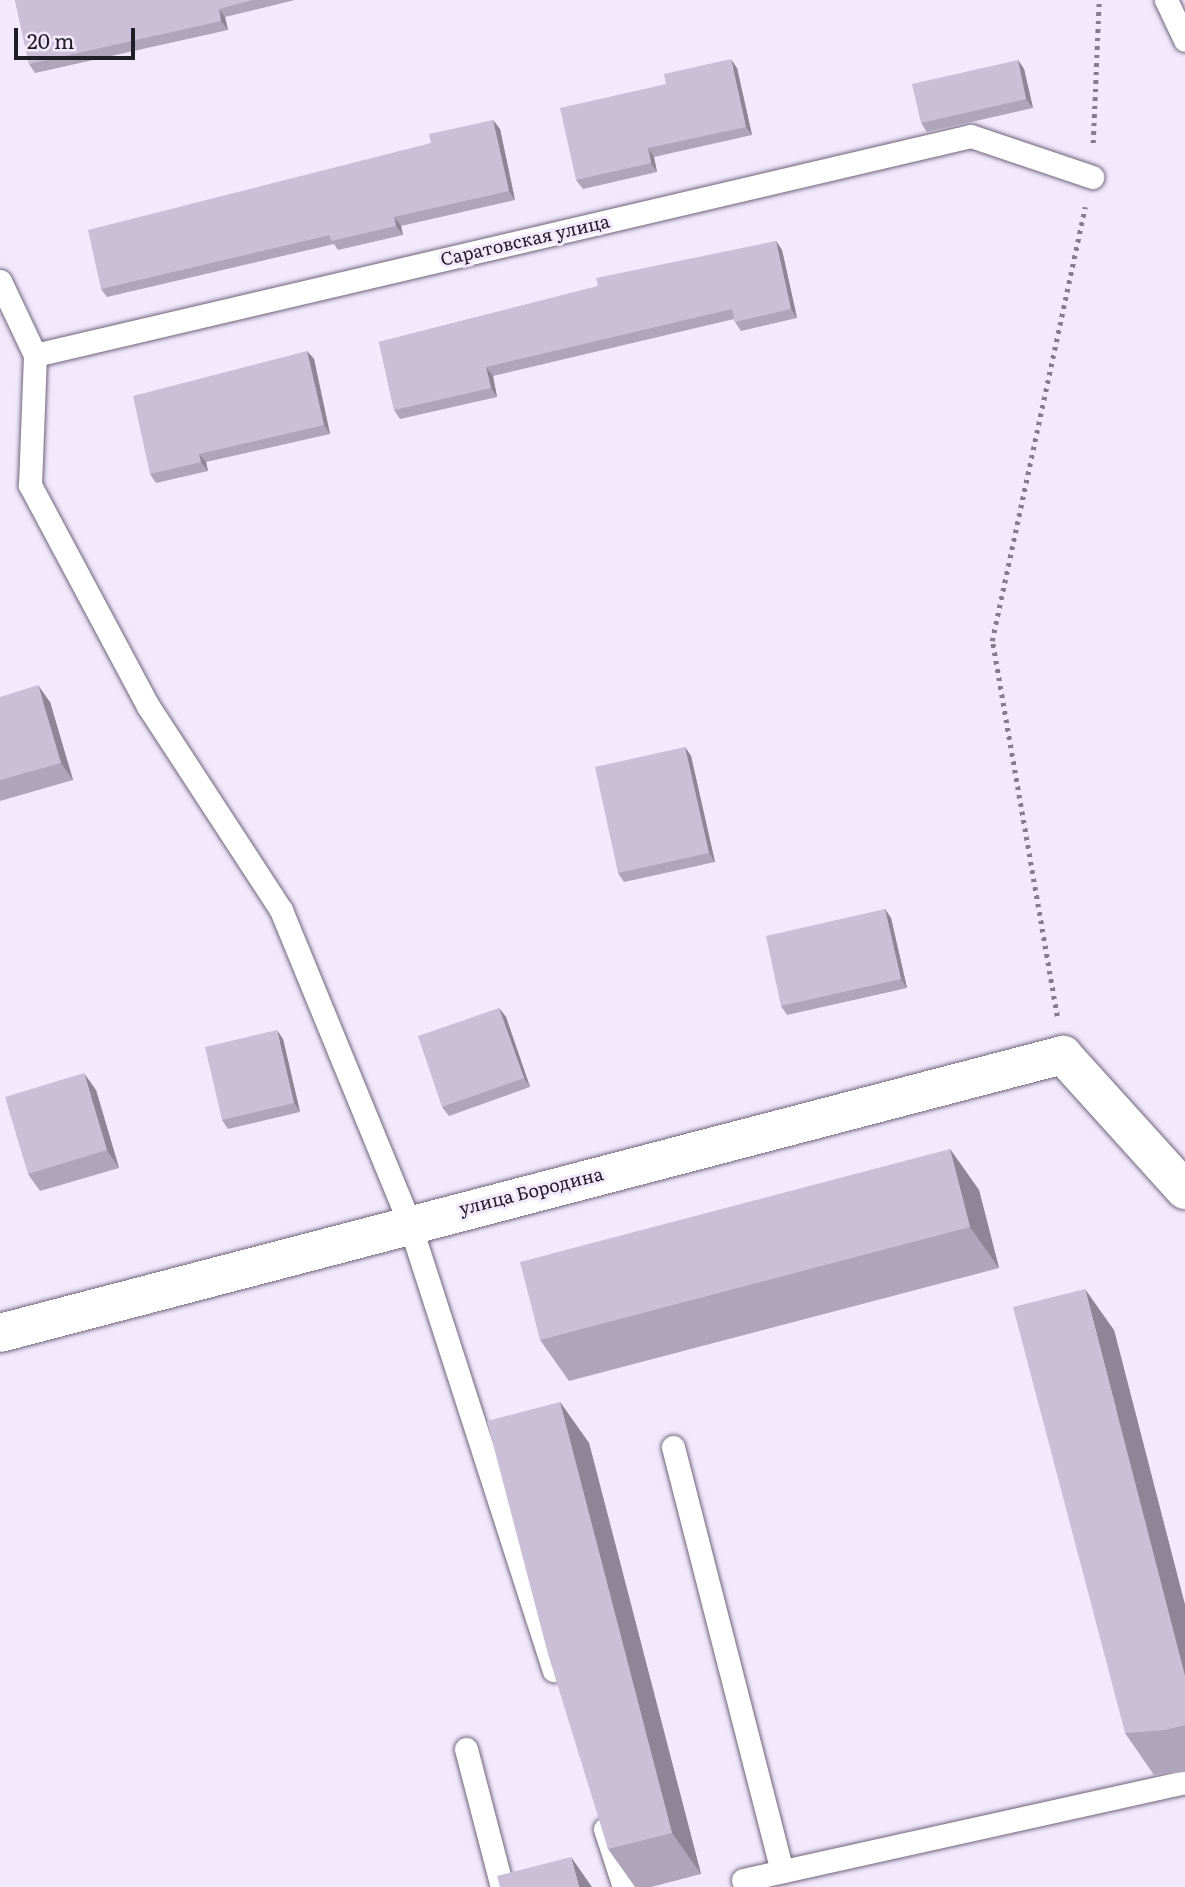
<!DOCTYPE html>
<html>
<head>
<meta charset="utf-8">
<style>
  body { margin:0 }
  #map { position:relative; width:1185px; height:1887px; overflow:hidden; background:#f3e9fd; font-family:Literata,serif }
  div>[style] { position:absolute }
  .path>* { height:4.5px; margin-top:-2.25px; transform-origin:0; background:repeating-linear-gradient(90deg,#847d8b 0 3.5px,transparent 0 8.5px) }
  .roads { filter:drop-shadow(0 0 2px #6f647a) drop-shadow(0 0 2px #6f647a) }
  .lane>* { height:23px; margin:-11.5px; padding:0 11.5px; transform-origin:11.5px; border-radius:11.5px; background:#fff }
  .street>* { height:38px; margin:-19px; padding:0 19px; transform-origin:19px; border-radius:19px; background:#fff }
  .wall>* { inset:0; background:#afa4b9 }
  .shaded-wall>* { inset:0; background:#8e8696 }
  .building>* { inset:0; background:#cbbfd7 }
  span { translate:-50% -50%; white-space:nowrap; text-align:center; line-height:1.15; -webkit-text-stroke:6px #f3e9fd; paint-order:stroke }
  .street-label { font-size:18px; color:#211d26 }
  .scale { position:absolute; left:14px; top:28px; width:121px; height:32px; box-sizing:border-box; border:4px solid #211d26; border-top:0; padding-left:9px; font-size:21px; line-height:24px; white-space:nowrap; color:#211d26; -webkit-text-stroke:5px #f3e9fd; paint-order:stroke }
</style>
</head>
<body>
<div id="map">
  <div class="path">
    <div style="left:1093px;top:143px;width:143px;rotate:-87.6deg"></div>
    <div style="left:1057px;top:1016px;width:381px;rotate:-99.8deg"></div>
    <div style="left:992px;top:641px;width:444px;rotate:-77.9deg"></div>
  </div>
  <div class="roads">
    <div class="lane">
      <div style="left:1166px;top:0;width:44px;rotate:64.6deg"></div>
      <div style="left:0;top:281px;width:82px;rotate:64.7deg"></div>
      <div style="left:35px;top:355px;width:961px;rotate:-13.17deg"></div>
      <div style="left:971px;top:136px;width:128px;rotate:18.7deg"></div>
      <div style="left:35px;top:355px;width:130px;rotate:92.2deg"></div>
      <div style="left:30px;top:485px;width:251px;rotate:61.9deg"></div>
      <div style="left:148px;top:706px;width:244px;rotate:56.9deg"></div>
      <div style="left:281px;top:910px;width:337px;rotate:67.7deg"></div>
      <div style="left:409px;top:1222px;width:471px;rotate:72.1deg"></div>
      <div style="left:673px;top:1447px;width:438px;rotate:75.6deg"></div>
      <div style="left:466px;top:1749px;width:143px;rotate:75.4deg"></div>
      <div style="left:605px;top:1829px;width:61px;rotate:71.9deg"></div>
      <div style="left:743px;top:1880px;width:453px;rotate:-12.5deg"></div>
    </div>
    <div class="street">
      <div style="left:0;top:1333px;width:1099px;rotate:-14.66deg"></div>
      <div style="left:1063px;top:1055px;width:182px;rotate:47.9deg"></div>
    </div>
  </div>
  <div class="wall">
    <div style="clip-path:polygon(15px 0,295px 0,225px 17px,228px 30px,35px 73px,29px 64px)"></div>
    <div style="clip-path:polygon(1018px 60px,1024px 69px,1033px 108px,927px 132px,921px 123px)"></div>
    <div style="clip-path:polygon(737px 68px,752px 135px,654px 157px,657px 172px,583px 189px,576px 180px,666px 84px)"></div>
    <div style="clip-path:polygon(493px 120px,500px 129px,515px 200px,401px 226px,403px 235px,338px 250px,334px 244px,107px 297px,101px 289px,431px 143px)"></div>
    <div style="clip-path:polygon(776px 241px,782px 250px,797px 318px,741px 331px,735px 322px,734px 319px,493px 376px,497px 397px,400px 419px,394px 410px,379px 342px)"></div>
    <div style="clip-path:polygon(307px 351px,314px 359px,330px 434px,206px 462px,208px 471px,156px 483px,150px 474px)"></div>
    <div style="clip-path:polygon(0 697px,50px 702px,73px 780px,0 801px)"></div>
    <div style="clip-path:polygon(685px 747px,691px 756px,715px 862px,624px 882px,618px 873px)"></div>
    <div style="clip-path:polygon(885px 909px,891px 918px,907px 988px,787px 1015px,781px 1006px)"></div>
    <div style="clip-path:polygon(499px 1008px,506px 1017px,530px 1087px,449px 1116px,442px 1107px)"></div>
    <div style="clip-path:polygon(283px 1039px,300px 1112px,228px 1129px,222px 1120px)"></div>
    <div style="clip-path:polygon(96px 1090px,119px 1168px,40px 1191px,28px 1174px)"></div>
    <div style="clip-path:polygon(950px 1149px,979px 1190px,999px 1268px,569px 1381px,540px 1340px)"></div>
    <div style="clip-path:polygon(1114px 1330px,1185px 1605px,1185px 1772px,1154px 1775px,1125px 1733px)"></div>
    <div style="clip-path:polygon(560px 1402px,589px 1443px,701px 1874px,651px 1887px,635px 1887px,608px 1849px)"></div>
  </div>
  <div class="shaded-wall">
    <div style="clip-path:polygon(219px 9px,225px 17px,228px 30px,221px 21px)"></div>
    <div style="clip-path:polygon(731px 59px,737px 68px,752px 135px,746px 127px)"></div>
    <div style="clip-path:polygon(1018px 60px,1024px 69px,1033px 108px,1026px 99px)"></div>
    <div style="clip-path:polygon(493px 120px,500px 129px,515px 200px,509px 191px)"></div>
    <div style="clip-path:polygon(648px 148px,654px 157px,657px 172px,651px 163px)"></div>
    <div style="clip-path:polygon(394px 217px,401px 226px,403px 235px,396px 226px)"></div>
    <div style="clip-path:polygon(776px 241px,782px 250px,797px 318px,791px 309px)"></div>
    <div style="clip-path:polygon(307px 351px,314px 359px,330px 434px,324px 425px)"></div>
    <div style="clip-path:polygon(486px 367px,493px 376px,497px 397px,491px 388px)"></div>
    <div style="clip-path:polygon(199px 454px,206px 462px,208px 471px,201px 462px)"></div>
    <div style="clip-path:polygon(38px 685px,50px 702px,73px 780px,61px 763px)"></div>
    <div style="clip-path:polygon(685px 747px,691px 756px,715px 862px,709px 853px)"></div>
    <div style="clip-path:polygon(885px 909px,891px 918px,907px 988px,901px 979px)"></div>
    <div style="clip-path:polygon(499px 1008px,506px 1017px,530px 1087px,524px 1078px)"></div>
    <div style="clip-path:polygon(277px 1030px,283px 1039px,300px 1112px,294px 1103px)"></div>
    <div style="clip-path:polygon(84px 1073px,96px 1090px,119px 1168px,107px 1150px)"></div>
    <div style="clip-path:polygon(950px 1149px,979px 1190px,999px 1268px,970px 1227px)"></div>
    <div style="clip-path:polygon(1085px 1289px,1114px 1330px,1185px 1605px,1185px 1676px)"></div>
    <div style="clip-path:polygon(560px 1402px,589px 1443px,701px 1874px,672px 1833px)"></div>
    <div style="clip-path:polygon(571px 1857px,592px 1887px,579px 1887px)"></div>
  </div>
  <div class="building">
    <div style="clip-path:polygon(15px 0,253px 0,219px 9px,221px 21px,29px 64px)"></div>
    <div style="clip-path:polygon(731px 59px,746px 127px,648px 148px,651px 163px,576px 180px,560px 108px,666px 84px,664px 74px)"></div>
    <div style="clip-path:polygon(1018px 60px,1026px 99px,921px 123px,912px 84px)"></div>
    <div style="clip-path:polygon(493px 120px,509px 191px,394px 217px,396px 226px,331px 241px,330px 235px,101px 289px,88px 230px,431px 143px,429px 134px)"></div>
    <div style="clip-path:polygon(776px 241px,791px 309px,735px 322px,732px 309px,486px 367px,491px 388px,394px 410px,379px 342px,598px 286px,596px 278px)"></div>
    <div style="clip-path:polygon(307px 351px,324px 425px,199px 454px,201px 462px,150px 474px,133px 396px)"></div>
    <div style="clip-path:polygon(38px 685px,61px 763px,0 780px,0 697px)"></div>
    <div style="clip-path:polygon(685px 747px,709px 853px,618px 873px,595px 767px)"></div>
    <div style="clip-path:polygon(885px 909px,901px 979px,781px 1006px,766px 936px)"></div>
    <div style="clip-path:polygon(499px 1008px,524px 1078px,442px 1107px,418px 1036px)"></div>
    <div style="clip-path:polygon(277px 1030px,294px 1103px,222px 1120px,205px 1047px)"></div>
    <div style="clip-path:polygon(84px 1073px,107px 1150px,28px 1174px,5px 1097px)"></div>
    <div style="clip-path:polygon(950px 1149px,970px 1227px,540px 1340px,520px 1262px)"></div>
    <div style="clip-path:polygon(1085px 1289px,1185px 1676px,1185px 1725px,1165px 1730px,1125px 1733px,1013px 1307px)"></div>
    <div style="clip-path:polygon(560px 1402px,672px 1833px,608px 1849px,548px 1654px,487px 1421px)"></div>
    <div style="clip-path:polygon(571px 1857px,579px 1887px,500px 1887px,497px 1876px)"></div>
  </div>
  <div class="street-label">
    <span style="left:525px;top:240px;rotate:-13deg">Саратовская улица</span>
    <span style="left:531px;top:1191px;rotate:-14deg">улица Бородина</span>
  </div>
  <div class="scale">20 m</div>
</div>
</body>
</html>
